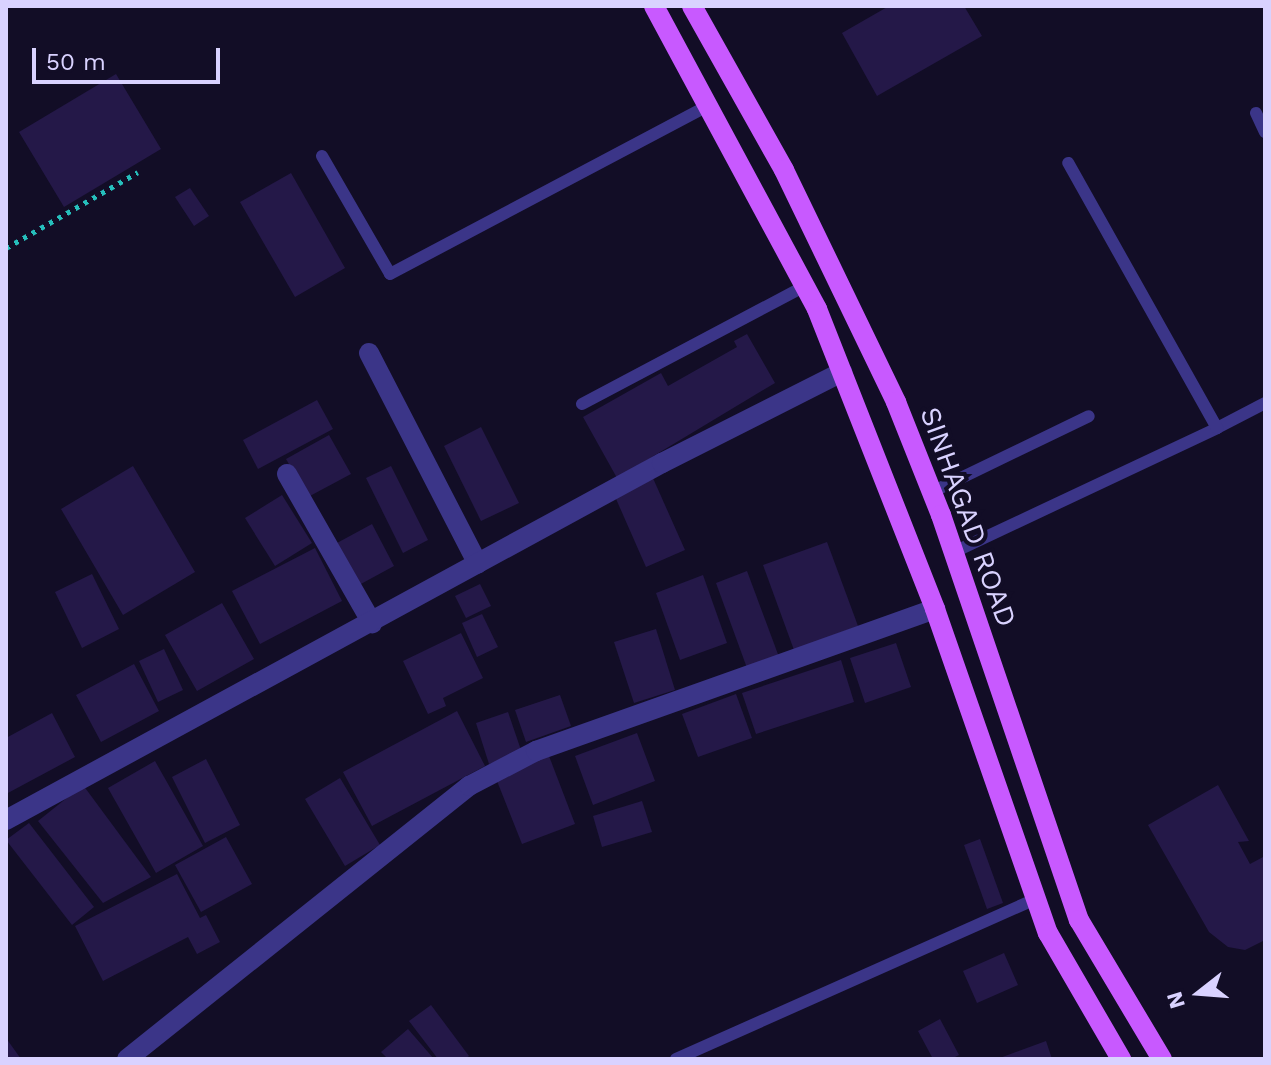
<!DOCTYPE html>
<html>
<head>
<meta charset="utf-8">
<style>
  body { margin:0 }
  #map { position:relative; width:1271px; height:1065px; overflow:hidden; background:#120d26; font-family:"Work Sans",sans-serif }
  div>[style] { position:absolute }
  .building>* { inset:0; background:#241848 }
  .path>* { height:5px; margin-top:-2.5px; transform-origin:0; background:repeating-linear-gradient(90deg,#26bfbc 0 4px,transparent 0 10px) }
  .lane>* { height:12px; margin:-6px; padding:0 6px; transform-origin:6px; border-radius:6px; background:#3b3588 }
  .street>* { height:20px; margin:-10px; padding:0 10px; transform-origin:10px; border-radius:10px; background:#3b3588 }
  .primary>* { height:20px; margin:-10px; padding:0 10px; transform-origin:10px; border-radius:10px; background:#c859ff }
  span { translate:-50% -50%; white-space:nowrap; text-align:center; line-height:1.15; -webkit-text-stroke:8px #120d26; paint-order:stroke }
  .street-label { font-size:28px; color:#d9d2ff }
  .frame { position:absolute; inset:0; border:8px solid #d9d2ff; pointer-events:none }
  .north { position:absolute; left:1159px; top:953px; width:80px; height:80px; -webkit-text-stroke:6px #120d26; paint-order:stroke; rotate:253deg; font-size:22px; font-weight:700; line-height:32px; text-align:center; color:#d9d2ff }
  .north::after { content:''; display:block; margin:auto; width:28px; height:36px; background:#d9d2ff; clip-path:polygon(50% 0,100% 100%,50% 72%,0 100%) }
  .scale { position:absolute; left:32px; top:48px; width:188px; height:36px; box-sizing:border-box; border:4px solid #d9d2ff; border-top:0; padding-left:10px; font-size:24px; line-height:28px; white-space:nowrap; color:#d9d2ff; -webkit-text-stroke:6px #120d26; paint-order:stroke }
</style>
</head>
<body>
<div id="map">
  <div class="building">
    <div style="clip-path:polygon(889px 6px,964px 6px,982px 36px,877px 96px,842px 33px)"></div>
    <div style="clip-path:polygon(116px 74px,161px 149px,64px 207px,19px 132px)"></div>
    <div style="clip-path:polygon(291px 173px,345px 268px,295px 297px,240px 202px)"></div>
    <div style="clip-path:polygon(190px 188px,209px 216px,194px 226px,175px 197px)"></div>
    <div style="clip-path:polygon(747px 334px,775px 383px,617px 478px,583px 417px,661px 373px,668px 386px,737px 347px,734px 341px)"></div>
    <div style="clip-path:polygon(317px 400px,333px 429px,258px 469px,243px 440px)"></div>
    <div style="clip-path:polygon(481px 427px,519px 503px,481px 521px,444px 446px)"></div>
    <div style="clip-path:polygon(329px 435px,351px 474px,308px 497px,286px 459px)"></div>
    <div style="clip-path:polygon(133px 466px,195px 572px,123px 615px,61px 509px)"></div>
    <div style="clip-path:polygon(391px 466px,428px 540px,403px 553px,366px 478px)"></div>
    <div style="clip-path:polygon(652px 476px,685px 550px,646px 567px,613px 492px)"></div>
    <div style="clip-path:polygon(282px 495px,312px 543px,275px 566px,245px 518px)"></div>
    <div style="clip-path:polygon(372px 524px,394px 566px,359px 585px,337px 543px)"></div>
    <div style="clip-path:polygon(827px 542px,858px 626px,794px 650px,763px 565px)"></div>
    <div style="clip-path:polygon(315px 548px,342px 601px,260px 644px,232px 591px)"></div>
    <div style="clip-path:polygon(747px 571px,779px 657px,747px 668px,716px 583px)"></div>
    <div style="clip-path:polygon(92px 574px,119px 629px,82px 648px,55px 592px)"></div>
    <div style="clip-path:polygon(703px 575px,727px 643px,680px 660px,656px 593px)"></div>
    <div style="clip-path:polygon(480px 584px,491px 606px,466px 618px,455px 596px)"></div>
    <div style="clip-path:polygon(222px 603px,254px 659px,197px 691px,165px 635px)"></div>
    <div style="clip-path:polygon(482px 614px,498px 647px,477px 657px,462px 623px)"></div>
    <div style="clip-path:polygon(656px 629px,675px 690px,634px 703px,614px 642px)"></div>
    <div style="clip-path:polygon(461px 633px,483px 678px,443px 698px,446px 706px,428px 714px,403px 661px)"></div>
    <div style="clip-path:polygon(896px 643px,911px 687px,865px 703px,850px 658px)"></div>
    <div style="clip-path:polygon(164px 649px,183px 690px,158px 702px,139px 661px)"></div>
    <div style="clip-path:polygon(841px 660px,854px 702px,756px 734px,742px 693px)"></div>
    <div style="clip-path:polygon(134px 664px,159px 711px,101px 742px,76px 695px)"></div>
    <div style="clip-path:polygon(736px 694px,752px 738px,698px 757px,682px 714px)"></div>
    <div style="clip-path:polygon(560px 695px,571px 726px,526px 742px,515px 710px)"></div>
    <div style="clip-path:polygon(457px 711px,485px 766px,372px 826px,343px 772px)"></div>
    <div style="clip-path:polygon(508px 712px,522px 753px,489px 764px,476px 723px)"></div>
    <div style="clip-path:polygon(52px 713px,75px 757px,6px 794px,6px 738px)"></div>
    <div style="clip-path:polygon(637px 733px,655px 781px,593px 805px,575px 756px)"></div>
    <div style="clip-path:polygon(549px 756px,575px 824px,522px 844px,495px 776px)"></div>
    <div style="clip-path:polygon(206px 759px,240px 825px,205px 843px,172px 777px)"></div>
    <div style="clip-path:polygon(155px 761px,203px 846px,156px 873px,108px 788px)"></div>
    <div style="clip-path:polygon(340px 778px,380px 845px,345px 866px,305px 799px)"></div>
    <div style="clip-path:polygon(83px 785px,151px 877px,103px 903px,38px 821px)"></div>
    <div style="clip-path:polygon(1218px 785px,1249px 841px,1238px 842px,1250px 864px,1265px 856px,1265px 940px,1245px 950px,1228px 947px,1209px 932px,1148px 825px)"></div>
    <div style="clip-path:polygon(642px 801px,652px 832px,602px 847px,593px 816px)"></div>
    <div style="clip-path:polygon(29px 823px,94px 907px,72px 925px,6px 840px)"></div>
    <div style="clip-path:polygon(226px 837px,252px 884px,201px 912px,175px 865px)"></div>
    <div style="clip-path:polygon(980px 839px,1003px 903px,987px 909px,964px 845px)"></div>
    <div style="clip-path:polygon(177px 874px,200px 918px,206px 915px,220px 942px,197px 954px,188px 937px,103px 981px,75px 926px)"></div>
    <div style="clip-path:polygon(1004px 953px,1018px 985px,977px 1003px,963px 971px)"></div>
    <div style="clip-path:polygon(431px 1005px,469px 1056px,465px 1059px,438px 1059px,409px 1021px)"></div>
    <div style="clip-path:polygon(940px 1019px,959px 1055px,951px 1059px,933px 1059px,918px 1031px)"></div>
    <div style="clip-path:polygon(408px 1029px,434px 1059px,388px 1059px,381px 1052px)"></div>
    <div style="clip-path:polygon(6px 1038px,21px 1059px,6px 1059px)"></div>
    <div style="clip-path:polygon(1046px 1041px,1052px 1059px,997px 1059px)"></div>
  </div>
  <div class="path">
    <div style="left:6px;top:248px;width:152px;rotate:-29.9deg"></div>
  </div>
  <div class="lane">
    <div style="left:1256px;top:113px;width:21px;rotate:65deg"></div>
    <div style="left:322px;top:156px;width:136px;rotate:60deg"></div>
    <div style="left:390px;top:274px;width:361px;rotate:-27.9deg"></div>
    <div style="left:582px;top:404px;width:252px;rotate:-27.9deg"></div>
    <div style="left:1217px;top:428px;width:54px;rotate:-27.5deg"></div>
    <div style="left:932px;top:492px;width:174px;rotate:-25.8deg"></div>
    <div style="left:954px;top:552px;width:291px;rotate:-25.2deg"></div>
    <div style="left:1217px;top:428px;width:304px;rotate:-119.3deg"></div>
    <div style="left:676px;top:1059px;width:393px;rotate:-24deg"></div>
  </div>
  <div class="street">
    <div style="left:369px;top:353px;width:237px;rotate:62.7deg"></div>
    <div style="left:287px;top:474px;width:172px;rotate:60.3deg"></div>
    <div style="left:6px;top:820px;width:747px;rotate:-28.56deg"></div>
    <div style="left:662px;top:463px;width:202px;rotate:-26.8deg"></div>
    <div style="left:127px;top:1059px;width:438px;rotate:-38.6deg"></div>
    <div style="left:469px;top:786px;width:76px;rotate:-27.6deg"></div>
    <div style="left:536px;top:751px;width:424px;rotate:-19.6deg"></div>
  </div>
  <div class="primary">
    <div style="left:654px;top:6px;width:344px;rotate:61.7deg"></div>
    <div style="left:817px;top:309px;width:322px;rotate:68.5deg"></div>
    <div style="left:935px;top:609px;width:343px;rotate:70.8deg"></div>
    <div style="left:1048px;top:933px;width:146px;rotate:59.9deg"></div>
    <div style="left:692px;top:6px;width:188px;rotate:60.7deg"></div>
    <div style="left:784px;top:170px;width:258px;rotate:64.2deg"></div>
    <div style="left:896px;top:402px;width:122px;rotate:68.3deg"></div>
    <div style="left:941px;top:515px;width:428px;rotate:71.2deg"></div>
    <div style="left:1079px;top:920px;width:162px;rotate:59.2deg"></div>
  </div>
  <div class="street-label">
    <span style="left:968px;top:517px;rotate:70deg">SINHAGAD ROAD</span>
  </div>
  <div class="frame"></div>
  <div class="north">N</div>
  <div class="scale">50 m</div>
</div>
</body>
</html>
